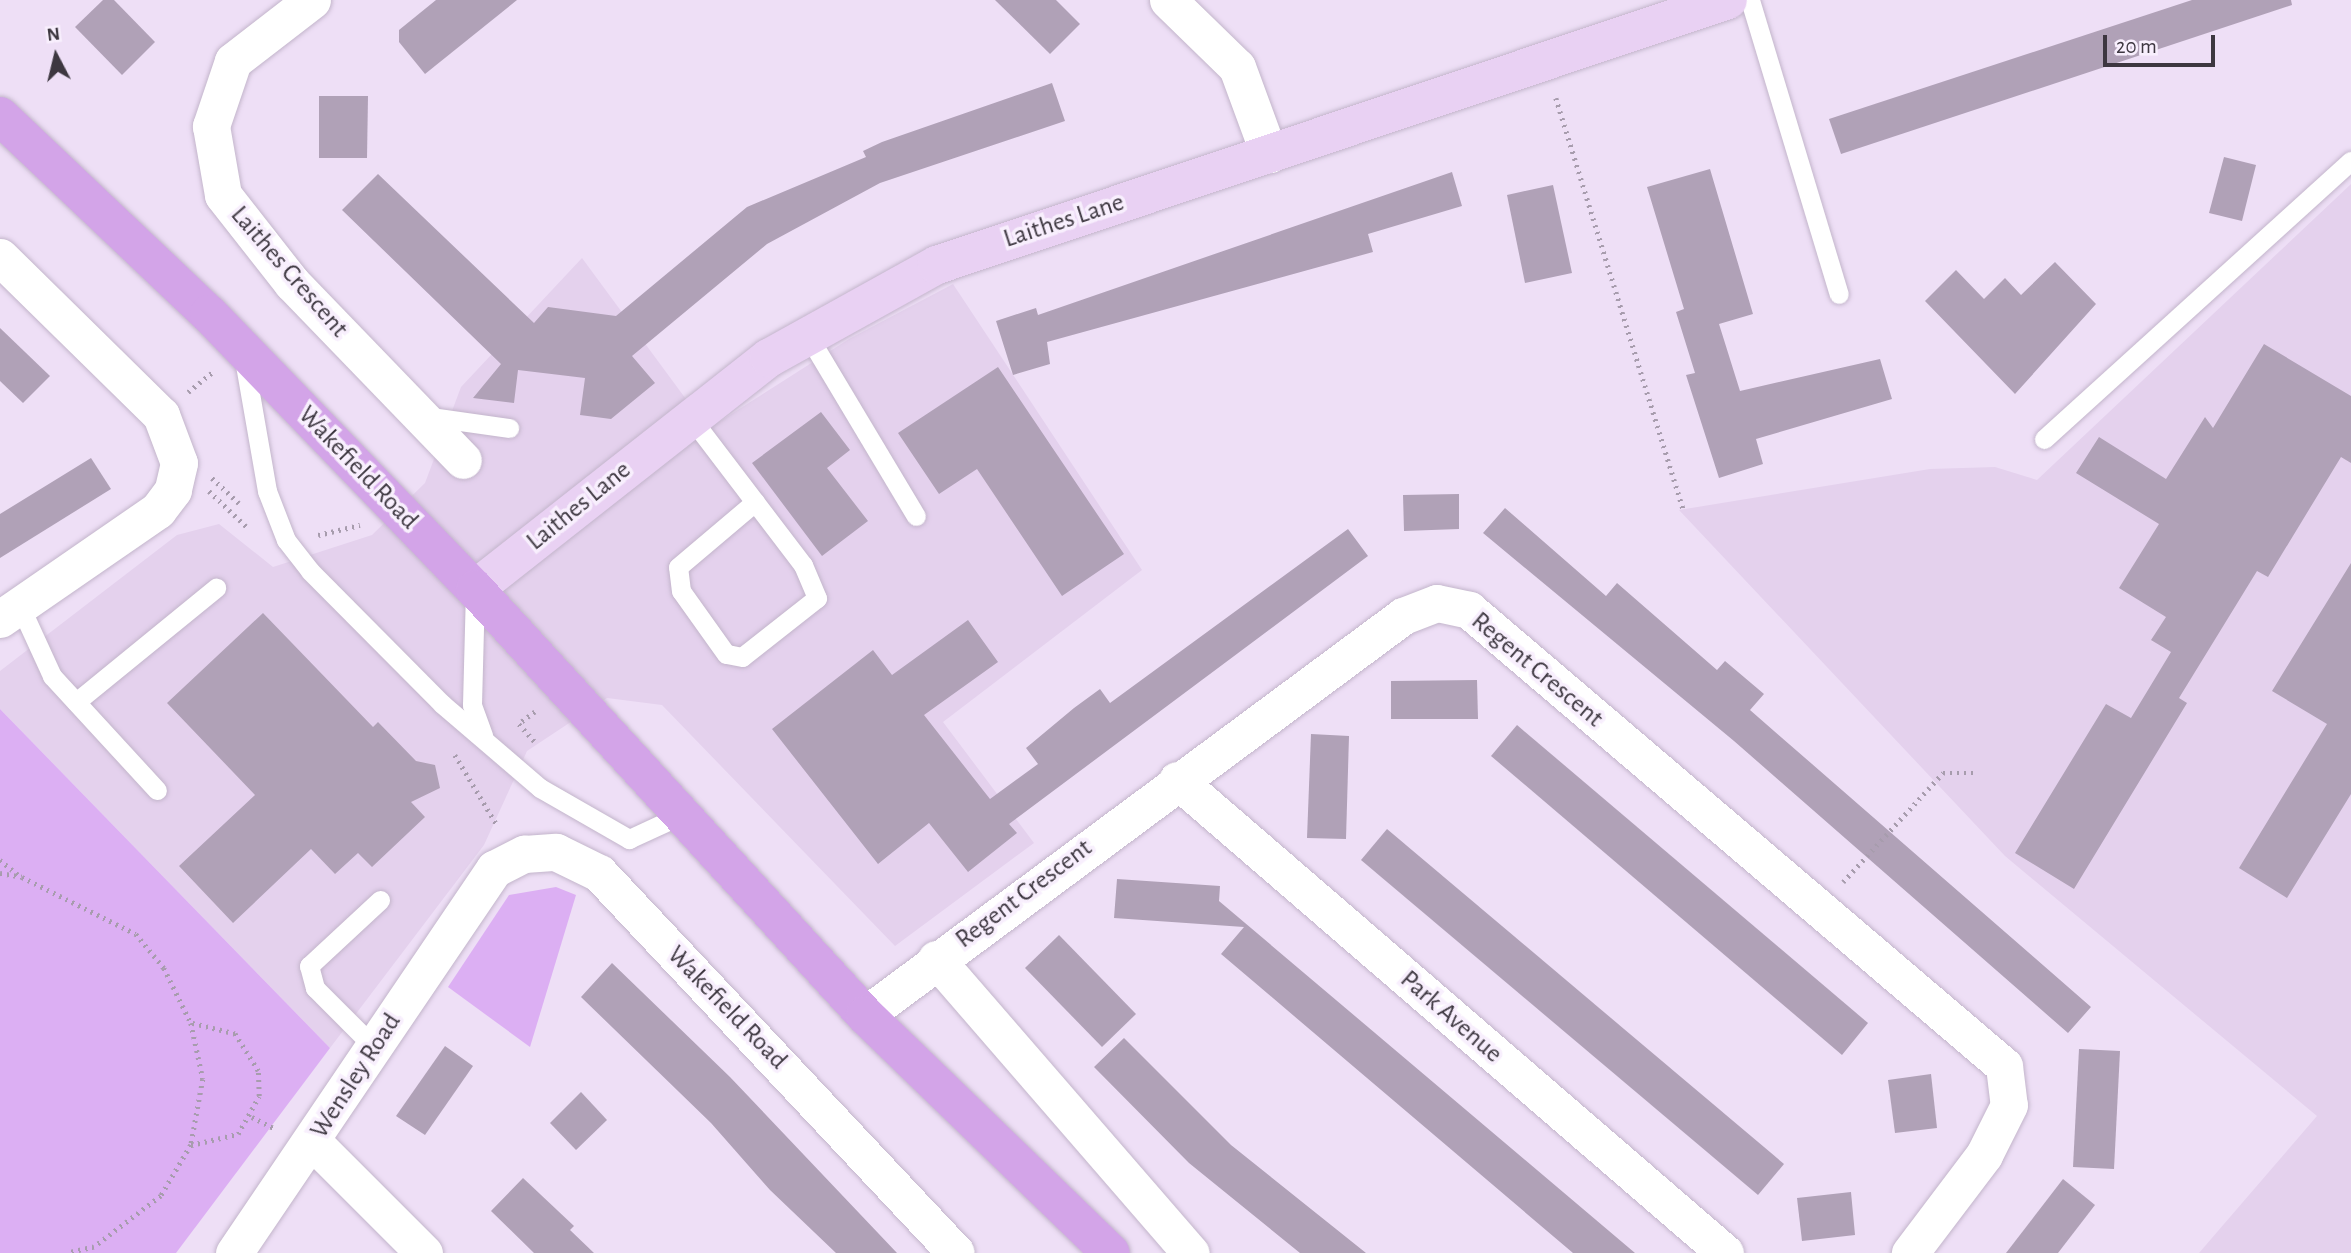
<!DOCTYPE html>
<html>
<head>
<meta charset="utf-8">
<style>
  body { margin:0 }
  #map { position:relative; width:2351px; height:1253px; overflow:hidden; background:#eedff6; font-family:"Alegreya Sans",sans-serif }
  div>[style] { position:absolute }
  .built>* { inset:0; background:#e4d1ed }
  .green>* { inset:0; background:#dcaff3 }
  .building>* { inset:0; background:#b0a1b7 }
  .path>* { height:4.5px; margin-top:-2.25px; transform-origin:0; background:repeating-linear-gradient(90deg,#a79cad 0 2px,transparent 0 7px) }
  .roads { filter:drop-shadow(0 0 2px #c3b5cb) drop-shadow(0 0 2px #c3b5cb) }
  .service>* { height:19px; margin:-9.5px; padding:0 9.5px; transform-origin:9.5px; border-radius:9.5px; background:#fff }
  .minor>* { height:37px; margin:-18.5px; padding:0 18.5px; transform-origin:18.5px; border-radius:18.5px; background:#fff }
  .secondary>* { height:38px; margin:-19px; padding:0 19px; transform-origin:19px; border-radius:19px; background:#e9d1f3 }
  .primary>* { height:38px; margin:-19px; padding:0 19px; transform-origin:19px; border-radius:19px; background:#d3a4e8 }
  span { translate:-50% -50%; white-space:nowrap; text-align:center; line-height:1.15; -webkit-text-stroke:7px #f8effd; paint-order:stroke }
  .street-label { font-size:26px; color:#3d3740 }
  .north { position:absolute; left:21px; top:21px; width:70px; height:70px; -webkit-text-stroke:5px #f8effd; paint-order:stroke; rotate:353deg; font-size:19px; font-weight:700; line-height:28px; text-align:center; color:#3d3740 }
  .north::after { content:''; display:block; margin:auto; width:24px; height:32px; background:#3d3740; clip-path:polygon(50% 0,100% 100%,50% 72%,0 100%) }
  .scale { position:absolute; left:2103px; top:35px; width:112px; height:32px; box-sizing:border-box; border:4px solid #3d3740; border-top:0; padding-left:9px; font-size:21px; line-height:24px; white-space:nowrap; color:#3d3740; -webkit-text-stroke:5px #f8effd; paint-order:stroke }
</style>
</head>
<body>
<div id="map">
  <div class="built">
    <div style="clip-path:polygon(2351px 184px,2351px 1253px,2199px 1253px,2317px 1116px,2005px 856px,1679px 510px,1930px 469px,1995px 467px,2037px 480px)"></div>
    <div style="clip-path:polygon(582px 258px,708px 429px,849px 339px,953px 284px,1142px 570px,943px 722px,1034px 843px,895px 946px,662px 705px,607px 698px,527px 751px,484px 845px,330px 1048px,0 709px,0 671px,177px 535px,219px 524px,273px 567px,372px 535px,425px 483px,461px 387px)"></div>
  </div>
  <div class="green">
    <div style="clip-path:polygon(0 709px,330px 1048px,176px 1253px,0 1253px)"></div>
    <div style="clip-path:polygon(556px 887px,576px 895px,530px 1047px,448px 987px,509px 895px)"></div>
  </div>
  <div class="building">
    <div style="clip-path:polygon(103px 0,114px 0,155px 42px,122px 75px,75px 27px)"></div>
    <div style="clip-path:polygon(436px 0,517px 0,425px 74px,399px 42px,399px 30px)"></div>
    <div style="clip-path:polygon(995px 0,1056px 0,1080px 24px,1050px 54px)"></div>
    <div style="clip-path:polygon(2192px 0,2291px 0,2292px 5px,1841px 154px,1829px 119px)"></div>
    <div style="clip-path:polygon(1052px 83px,1065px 121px,880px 183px,767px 244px,632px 356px,655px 383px,611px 419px,580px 415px,585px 378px,518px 370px,514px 403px,473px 398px,501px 364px,342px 210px,378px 174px,534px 323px,548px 307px,616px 316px,747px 207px,866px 157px,863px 151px,882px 142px)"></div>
    <div style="clip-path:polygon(319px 96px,368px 96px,367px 158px,319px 158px)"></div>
    <div style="clip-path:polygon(2224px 157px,2256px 165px,2242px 221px,2209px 213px)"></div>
    <div style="clip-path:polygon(1710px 169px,1753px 314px,1719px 324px,1740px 391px,1880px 359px,1892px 399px,1756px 439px,1763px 464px,1719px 478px,1686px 375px,1695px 373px,1676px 312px,1684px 309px,1647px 187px)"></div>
    <div style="clip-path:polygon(1452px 172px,1462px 206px,1368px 234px,1373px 252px,1047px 342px,1050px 364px,1013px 375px,996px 321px,1036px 308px,1038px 315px)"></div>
    <div style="clip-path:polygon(1553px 185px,1572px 273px,1525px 283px,1507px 195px)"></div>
    <div style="clip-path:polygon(2055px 262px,2096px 304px,2015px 394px,1925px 301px,1956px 270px,1984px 299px,2005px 278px,2021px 295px)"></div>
    <div style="clip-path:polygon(0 328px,50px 376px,23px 403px,0 381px)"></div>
    <div style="clip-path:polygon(2264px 344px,2351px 396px,2351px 463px,2341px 457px,2268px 577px,2257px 571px,2179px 698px,2187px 703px,2074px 889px,2015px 853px,2106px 704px,2131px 718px,2171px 652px,2151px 640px,2166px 617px,2119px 588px,2159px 524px,2076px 473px,2099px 437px,2166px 479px,2205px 417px,2213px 428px)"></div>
    <div style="clip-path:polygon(998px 367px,1124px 554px,1062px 596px,977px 469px,939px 494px,898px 433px)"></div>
    <div style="clip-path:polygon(821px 412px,850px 450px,827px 468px,868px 521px,822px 556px,752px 463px)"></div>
    <div style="clip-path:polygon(91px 458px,111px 489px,0 558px,0 514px)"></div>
    <div style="clip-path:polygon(1459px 494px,1459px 529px,1404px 531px,1403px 495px)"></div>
    <div style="clip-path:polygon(1505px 508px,1606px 596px,1617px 583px,1717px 670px,1725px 661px,1764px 694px,1750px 710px,2091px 1007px,2068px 1033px,1734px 741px,1483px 533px)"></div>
    <div style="clip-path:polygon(1348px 529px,1368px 556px,1009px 824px,1017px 833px,968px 872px,929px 823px,878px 864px,772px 729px,873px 650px,892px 675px,968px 620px,998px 662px,924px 715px,990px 799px,1038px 764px,1026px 748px,1074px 708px,1100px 689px,1110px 703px)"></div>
    <div style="clip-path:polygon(2351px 563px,2351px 794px,2287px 898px,2239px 868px,2327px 724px,2272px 691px)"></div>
    <div style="clip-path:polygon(263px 613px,373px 727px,378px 722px,416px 761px,435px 765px,440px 788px,411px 802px,425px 817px,372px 867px,358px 853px,335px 874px,311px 849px,233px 923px,179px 866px,255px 795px,167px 703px)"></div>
    <div style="clip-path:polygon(1477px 680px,1478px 719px,1391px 719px,1391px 681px)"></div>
    <div style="clip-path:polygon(1517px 725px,1868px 1023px,1842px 1055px,1491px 756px)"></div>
    <div style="clip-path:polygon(1311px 734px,1349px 736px,1346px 839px,1307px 838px)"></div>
    <div style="clip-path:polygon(1387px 829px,1784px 1164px,1758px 1195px,1361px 860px)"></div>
    <div style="clip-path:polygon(1117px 879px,1220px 886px,1219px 901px,1635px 1253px,1573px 1253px,1221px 954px,1244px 927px,1114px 918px)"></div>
    <div style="clip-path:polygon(1059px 935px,1136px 1014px,1102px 1047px,1025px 968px)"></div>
    <div style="clip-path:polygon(612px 963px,730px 1077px,897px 1253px,836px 1253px,770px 1190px,711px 1123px,581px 997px)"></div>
    <div style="clip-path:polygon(1124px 1038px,1231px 1145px,1366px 1253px,1300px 1253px,1189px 1163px,1094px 1067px)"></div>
    <div style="clip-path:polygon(445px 1046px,473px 1066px,425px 1135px,396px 1116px)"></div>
    <div style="clip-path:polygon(2079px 1049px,2120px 1051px,2114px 1169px,2073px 1167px)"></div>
    <div style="clip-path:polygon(1931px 1074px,1937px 1128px,1895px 1133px,1888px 1080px)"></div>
    <div style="clip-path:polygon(581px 1092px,607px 1120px,576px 1150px,550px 1123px)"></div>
    <div style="clip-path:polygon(523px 1178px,574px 1226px,570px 1230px,594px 1253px,534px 1253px,491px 1211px)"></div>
    <div style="clip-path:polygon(2063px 1179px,2095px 1205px,2058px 1253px,2006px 1253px)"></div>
    <div style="clip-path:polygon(1851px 1192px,1855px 1235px,1802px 1241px,1797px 1198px)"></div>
  </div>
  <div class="path">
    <div style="left:1556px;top:98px;width:433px;rotate:72.8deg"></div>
    <div style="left:188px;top:392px;width:33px;rotate:-39deg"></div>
    <div style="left:212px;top:478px;width:37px;rotate:43deg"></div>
    <div style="left:209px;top:491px;width:55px;rotate:43.5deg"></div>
    <div style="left:318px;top:535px;width:43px;rotate:-13.4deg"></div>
    <div style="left:535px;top:712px;width:20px;rotate:143deg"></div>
    <div style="left:519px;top:724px;width:24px;rotate:48deg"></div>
    <div style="left:455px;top:755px;width:82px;rotate:59deg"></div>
    <div style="left:0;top:860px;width:27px;rotate:39deg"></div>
    <div style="left:0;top:873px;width:22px;rotate:10deg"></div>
    <div style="left:22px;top:877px;width:127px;rotate:26.6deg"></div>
    <div style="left:136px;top:934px;width:44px;rotate:50.5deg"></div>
    <div style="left:164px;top:968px;width:61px;rotate:63.9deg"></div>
    <div style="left:191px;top:1023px;width:57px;rotate:77.9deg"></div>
    <div style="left:203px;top:1079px;width:67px;rotate:100.3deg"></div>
    <div style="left:191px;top:1145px;width:59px;rotate:120.5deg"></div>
    <div style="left:161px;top:1196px;width:84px;rotate:142.7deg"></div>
    <div style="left:94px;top:1247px;width:28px;rotate:167deg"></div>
    <div style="left:1843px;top:882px;width:148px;rotate:-47.5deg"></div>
    <div style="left:1943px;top:773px;width:35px"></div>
    <div style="left:252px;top:1117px;width:27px;rotate:27deg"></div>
    <div style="left:191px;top:1145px;width:48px;rotate:-13.2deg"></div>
    <div style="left:238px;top:1134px;width:43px;rotate:-61.1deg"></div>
    <div style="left:259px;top:1096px;width:25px;rotate:-92deg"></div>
    <div style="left:258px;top:1071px;width:44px;rotate:-121.9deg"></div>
    <div style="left:235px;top:1034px;width:45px;rotate:-166deg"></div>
  </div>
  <div class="roads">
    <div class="service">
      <div style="left:1750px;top:0;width:307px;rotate:73.2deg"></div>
      <div style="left:807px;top:334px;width:212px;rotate:59.1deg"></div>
      <div style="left:244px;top:359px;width:134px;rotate:80.1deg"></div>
      <div style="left:267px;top:491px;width:53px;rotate:68.8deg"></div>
      <div style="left:286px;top:540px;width:39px;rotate:52deg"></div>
      <div style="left:310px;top:571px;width:187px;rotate:45.2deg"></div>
      <div style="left:442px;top:704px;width:129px;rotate:40.6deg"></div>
      <div style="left:540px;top:788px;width:103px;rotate:29.8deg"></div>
      <div style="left:629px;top:839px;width:57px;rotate:-24.8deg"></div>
      <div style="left:424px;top:416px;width:86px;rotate:8deg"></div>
      <div style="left:691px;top:418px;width:185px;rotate:52.7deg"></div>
      <div style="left:803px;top:565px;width:36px;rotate:67deg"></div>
      <div style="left:817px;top:598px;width:95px;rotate:141.8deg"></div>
      <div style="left:742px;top:657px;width:16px;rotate:-169deg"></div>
      <div style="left:726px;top:654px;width:77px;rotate:-125.5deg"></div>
      <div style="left:681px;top:591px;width:24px;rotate:-97deg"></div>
      <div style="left:678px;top:567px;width:101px;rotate:-40.2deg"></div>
      <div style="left:2044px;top:439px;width:414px;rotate:-42.2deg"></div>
      <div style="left:475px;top:590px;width:115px;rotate:91.5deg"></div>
      <div style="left:472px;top:705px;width:33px;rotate:70deg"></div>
      <div style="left:20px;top:606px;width:77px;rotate:65.4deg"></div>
      <div style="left:52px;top:676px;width:155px;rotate:47.4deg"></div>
      <div style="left:76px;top:702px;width:181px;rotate:-39.2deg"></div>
      <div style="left:375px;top:1048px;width:85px;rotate:-135deg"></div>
      <div style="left:315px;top:988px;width:23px;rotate:-105deg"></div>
      <div style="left:309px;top:966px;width:97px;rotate:-42.9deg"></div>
    </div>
    <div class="minor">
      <div style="left:312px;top:0;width:100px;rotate:142.3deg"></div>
      <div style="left:233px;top:61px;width:69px;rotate:108.7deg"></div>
      <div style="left:211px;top:126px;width:70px;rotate:80.1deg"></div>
      <div style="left:223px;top:195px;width:112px;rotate:51.9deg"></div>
      <div style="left:292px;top:283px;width:246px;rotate:46deg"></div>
      <div style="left:1168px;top:0;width:96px;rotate:44.2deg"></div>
      <div style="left:1237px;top:67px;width:93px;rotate:69.8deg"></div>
      <div style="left:0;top:257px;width:226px;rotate:44.5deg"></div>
      <div style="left:161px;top:415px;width:51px;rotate:69.4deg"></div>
      <div style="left:179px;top:463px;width:28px;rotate:103deg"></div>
      <div style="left:173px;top:490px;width:25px;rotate:127deg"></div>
      <div style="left:158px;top:510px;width:192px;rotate:145.4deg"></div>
      <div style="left:1177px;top:780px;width:724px;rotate:40.8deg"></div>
      <div style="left:936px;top:959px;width:389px;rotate:49.1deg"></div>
      <div style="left:865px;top:1015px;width:670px;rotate:-36.56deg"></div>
      <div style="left:1403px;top:616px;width:36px;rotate:-21deg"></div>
      <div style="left:1437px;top:603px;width:33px;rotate:12deg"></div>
      <div style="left:1469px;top:610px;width:703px;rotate:40.44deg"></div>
      <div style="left:2004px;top:1066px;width:39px;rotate:83deg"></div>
      <div style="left:2009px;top:1105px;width:56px;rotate:116.6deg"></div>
      <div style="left:1984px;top:1155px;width:123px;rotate:127.1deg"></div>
      <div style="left:313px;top:1142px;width:157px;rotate:45deg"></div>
      <div style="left:234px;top:1253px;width:464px;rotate:-55.9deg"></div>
      <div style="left:494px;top:869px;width:34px;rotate:-27deg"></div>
      <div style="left:524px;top:854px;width:32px;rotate:-4deg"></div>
      <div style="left:556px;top:852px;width:48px;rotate:26deg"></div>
      <div style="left:599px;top:873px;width:521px;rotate:46.79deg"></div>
    </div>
    <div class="secondary">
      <div style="left:475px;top:589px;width:374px;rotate:-38.2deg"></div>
      <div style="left:769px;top:358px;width:192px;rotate:-29deg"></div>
      <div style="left:937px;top:265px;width:834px;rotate:-18.52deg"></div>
    </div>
    <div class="primary">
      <div style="left:0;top:116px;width:288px;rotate:43.5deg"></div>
      <div style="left:209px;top:314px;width:383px;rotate:46deg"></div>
      <div style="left:475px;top:589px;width:578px;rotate:47.53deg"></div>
      <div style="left:865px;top:1015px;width:342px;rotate:44.1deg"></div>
    </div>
  </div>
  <div class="street-label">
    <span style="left:1064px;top:221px;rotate:-18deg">Laithes Lane</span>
    <span style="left:289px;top:272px;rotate:49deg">Laithes Crescent</span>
    <span style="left:358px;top:468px;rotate:46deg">Wakefield Road</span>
    <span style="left:579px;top:506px;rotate:-39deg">Laithes Lane</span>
    <span style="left:1537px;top:670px;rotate:40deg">Regent Crescent</span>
    <span style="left:1024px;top:894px;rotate:-37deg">Regent Crescent</span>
    <span style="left:727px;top:1008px;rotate:46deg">Wakefield Road</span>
    <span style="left:1451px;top:1017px;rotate:41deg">Park Avenue</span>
    <span style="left:356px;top:1076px;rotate:-57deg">Wensley Road</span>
  </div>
  <div class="north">N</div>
  <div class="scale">20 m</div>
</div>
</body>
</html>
